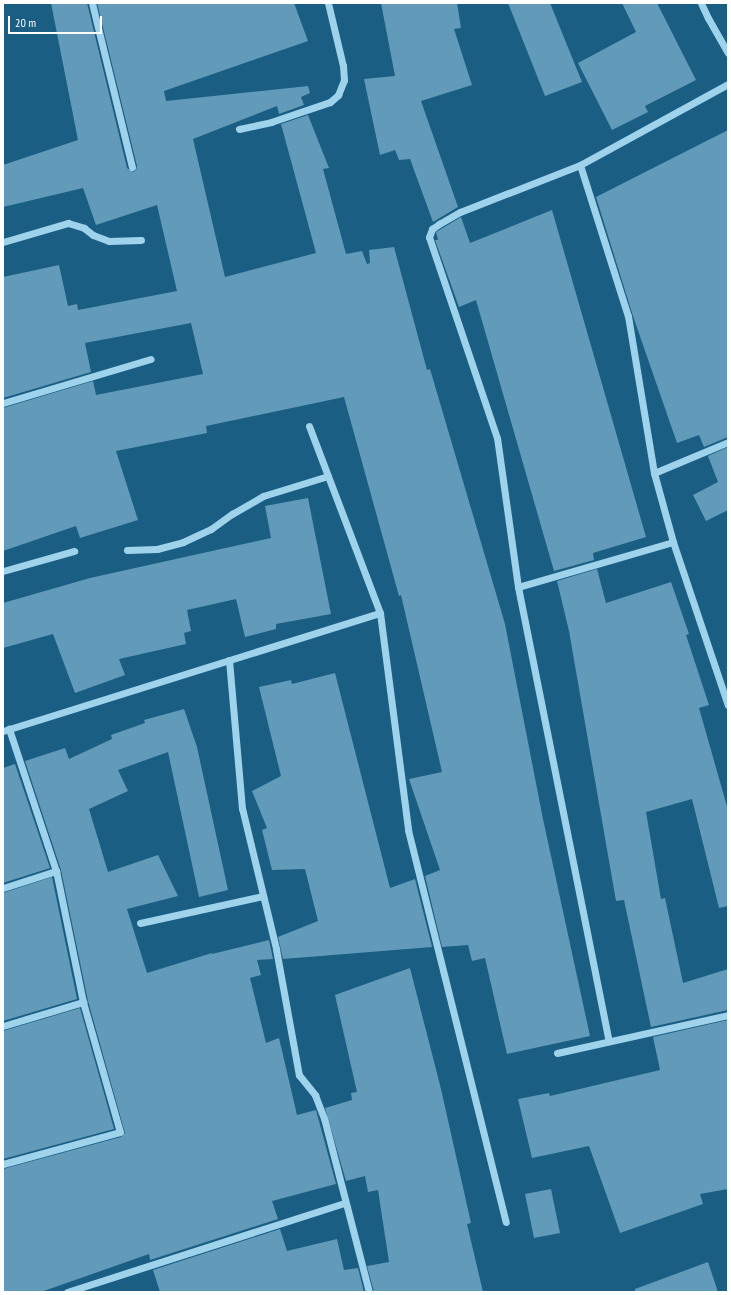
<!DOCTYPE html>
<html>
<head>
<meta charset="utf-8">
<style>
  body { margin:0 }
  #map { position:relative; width:731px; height:1295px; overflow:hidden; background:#1a5e83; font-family:"PT Sans Narrow",sans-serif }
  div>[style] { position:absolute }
  .building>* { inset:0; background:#619bb9 }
  .minor>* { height:7px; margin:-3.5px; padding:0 3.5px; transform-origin:3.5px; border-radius:3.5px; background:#9fd2eb }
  span { translate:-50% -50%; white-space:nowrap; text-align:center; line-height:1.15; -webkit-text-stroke:3px #1a5e83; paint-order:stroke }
  .frame { position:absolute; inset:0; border:4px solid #fff; pointer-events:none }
  .scale { position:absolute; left:8px; top:16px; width:94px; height:18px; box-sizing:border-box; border:2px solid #fff; border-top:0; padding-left:5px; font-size:12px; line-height:14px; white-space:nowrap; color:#fff; -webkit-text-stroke:3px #1a5e83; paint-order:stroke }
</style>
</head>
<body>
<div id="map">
  <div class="building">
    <div style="clip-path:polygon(51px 3px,87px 3px,127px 168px,133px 172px,136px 170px,137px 166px,97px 3px,294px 3px,308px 41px,164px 91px,166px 101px,308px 86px,310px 93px,301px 97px,304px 105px,279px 114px,277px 106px,193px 139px,225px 277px,316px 253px,281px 124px,308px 115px,329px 168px,323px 169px,346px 254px,362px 251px,367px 264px,370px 263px,369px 250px,394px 247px,427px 370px,430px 369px,505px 624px,543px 819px,590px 1036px,507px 1054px,485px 958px,472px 961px,468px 945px,442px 947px,425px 876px,440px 870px,409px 779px,442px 772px,401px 595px,399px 596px,344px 397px,206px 426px,207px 433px,116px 451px,138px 520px,80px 538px,76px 526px,3px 551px,3px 408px,93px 381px,96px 395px,203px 374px,191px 323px,85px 343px,91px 372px,3px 398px,3px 277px,59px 265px,68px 306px,77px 304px,78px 310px,177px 291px,157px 205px,96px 225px,83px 188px,3px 207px,3px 165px,78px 140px)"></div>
    <div style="clip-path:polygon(381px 3px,457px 3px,461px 28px,454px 29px,472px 85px,421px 101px,458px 207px,433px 222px,410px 159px,399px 160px,395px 150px,380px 155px,364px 79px,395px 76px)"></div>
    <div style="clip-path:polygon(508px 3px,550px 3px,582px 82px,545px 96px)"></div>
    <div style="clip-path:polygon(622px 3px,657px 3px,696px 80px,645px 106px,648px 112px,612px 130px,578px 63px,636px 32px)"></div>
    <div style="clip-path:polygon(728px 130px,728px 437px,704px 447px,699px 435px,677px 443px,633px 316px,596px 197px)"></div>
    <div style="clip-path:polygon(552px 210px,646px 537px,593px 553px,594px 560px,554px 571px,476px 300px,459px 307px,435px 240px,438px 240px,436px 232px,461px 217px,470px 243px)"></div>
    <div style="clip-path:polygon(728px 447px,728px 510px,706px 521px,693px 495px,718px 482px,708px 456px)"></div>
    <div style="clip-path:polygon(308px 498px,331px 614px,276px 624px,276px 629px,245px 637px,236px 599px,187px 610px,191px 631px,184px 633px,186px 644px,119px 659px,125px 675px,75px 693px,53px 634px,3px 648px,3px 603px,90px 578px,271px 538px,265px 506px)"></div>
    <div style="clip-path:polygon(597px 569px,606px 603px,671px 582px,689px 634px,686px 635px,709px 705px,699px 708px,728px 810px,728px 906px,719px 908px,692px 799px,646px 812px,661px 899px,665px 898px,683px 983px,728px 969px,728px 1010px,651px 1027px,624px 900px,616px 901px,569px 631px,557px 581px)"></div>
    <div style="clip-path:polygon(335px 673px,390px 888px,415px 879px,432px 947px,283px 959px,278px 937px,318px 921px,305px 869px,272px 870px,262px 830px,267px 828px,252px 791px,281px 776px,259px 687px,291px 680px,292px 684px)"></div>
    <div style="clip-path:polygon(184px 709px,197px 747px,228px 890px,199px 897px,168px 752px,118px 770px,128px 791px,89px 809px,108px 872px,158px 855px,178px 896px,127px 909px,147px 973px,212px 953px,212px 954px,269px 940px,273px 959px,257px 960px,261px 975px,250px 978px,266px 1043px,279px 1038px,297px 1115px,316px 1110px,336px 1184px,272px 1201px,278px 1219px,150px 1260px,149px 1254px,41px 1292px,3px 1292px,3px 1169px,121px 1137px,125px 1133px,88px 1001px,61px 870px,25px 761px,65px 748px,69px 759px,112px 739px,111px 735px,145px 723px,144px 720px)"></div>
    <div style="clip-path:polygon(15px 764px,50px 868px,3px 883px,3px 768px)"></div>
    <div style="clip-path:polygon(52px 877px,77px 999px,3px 1021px,3px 893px)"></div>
    <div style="clip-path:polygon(410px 968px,441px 1089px,471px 1223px,467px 1224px,483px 1292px,374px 1292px,367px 1266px,389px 1262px,378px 1190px,368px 1192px,365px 1176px,346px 1181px,325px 1108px,352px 1100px,351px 1093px,357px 1092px,335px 995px)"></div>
    <div style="clip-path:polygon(80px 1008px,114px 1129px,3px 1159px,3px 1031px)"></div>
    <div style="clip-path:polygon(728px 1020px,728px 1189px,700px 1194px,703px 1204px,620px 1233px,589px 1146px,532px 1158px,518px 1099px,549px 1093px,550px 1096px,660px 1070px,653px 1037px)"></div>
    <div style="clip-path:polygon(551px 1189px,560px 1233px,534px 1238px,525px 1194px)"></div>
    <div style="clip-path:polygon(280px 1229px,287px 1251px,337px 1239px,344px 1270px,358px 1268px,364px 1292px,160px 1292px,153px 1270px)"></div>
    <div style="clip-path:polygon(708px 1262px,718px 1292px,635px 1292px,635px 1289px)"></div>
  </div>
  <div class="minor">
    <div style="left:92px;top:3px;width:169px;rotate:76.3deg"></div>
    <div style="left:701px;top:3px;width:17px;rotate:65deg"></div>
    <div style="left:708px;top:18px;width:40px;rotate:60.3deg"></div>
    <div style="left:239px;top:129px;width:33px;rotate:-12deg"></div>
    <div style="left:271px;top:122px;width:62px;rotate:-18.7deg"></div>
    <div style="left:330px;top:102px;width:11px;rotate:-41deg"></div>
    <div style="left:338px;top:95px;width:16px;rotate:-68deg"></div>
    <div style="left:344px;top:80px;width:14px;rotate:-94deg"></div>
    <div style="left:343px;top:66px;width:65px;rotate:-103.4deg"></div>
    <div style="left:580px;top:165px;width:158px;rotate:72.4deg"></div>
    <div style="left:628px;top:316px;width:159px;rotate:80.6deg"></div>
    <div style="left:654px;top:473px;width:72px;rotate:74.6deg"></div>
    <div style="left:673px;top:542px;width:172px;rotate:71.4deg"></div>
    <div style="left:3px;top:242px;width:68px;rotate:-16.3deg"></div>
    <div style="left:68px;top:223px;width:17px;rotate:17deg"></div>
    <div style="left:84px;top:228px;width:11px;rotate:38deg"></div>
    <div style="left:93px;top:235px;width:17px;rotate:21deg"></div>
    <div style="left:109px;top:241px;width:32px;rotate:-2deg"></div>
    <div style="left:3px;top:403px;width:154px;rotate:-16.6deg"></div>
    <div style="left:309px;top:426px;width:200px;rotate:69.2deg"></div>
    <div style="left:380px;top:613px;width:219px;rotate:82.6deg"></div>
    <div style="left:408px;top:830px;width:404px;rotate:76deg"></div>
    <div style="left:654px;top:473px;width:80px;rotate:-22.7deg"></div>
    <div style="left:673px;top:542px;width:161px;rotate:163.8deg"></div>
    <div style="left:518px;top:587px;width:150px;rotate:-98deg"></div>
    <div style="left:497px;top:438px;width:212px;rotate:-108.7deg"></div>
    <div style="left:429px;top:237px;width:9px;rotate:-69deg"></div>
    <div style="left:432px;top:229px;width:9px;rotate:-36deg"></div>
    <div style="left:439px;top:224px;width:24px;rotate:-30deg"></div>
    <div style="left:460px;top:212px;width:129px;rotate:-21.4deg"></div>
    <div style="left:580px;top:165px;width:169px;rotate:-28.7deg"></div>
    <div style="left:127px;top:550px;width:30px;rotate:-2deg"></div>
    <div style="left:157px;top:549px;width:27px;rotate:-15deg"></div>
    <div style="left:183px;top:542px;width:31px;rotate:-25deg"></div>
    <div style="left:211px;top:529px;width:26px;rotate:-36deg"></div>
    <div style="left:232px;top:514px;width:36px;rotate:-30deg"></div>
    <div style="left:263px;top:496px;width:68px;rotate:-17.1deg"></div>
    <div style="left:3px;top:571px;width:74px;rotate:-15.7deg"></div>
    <div style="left:518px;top:587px;width:463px;rotate:78.7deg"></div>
    <div style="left:229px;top:660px;width:149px;rotate:85deg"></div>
    <div style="left:242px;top:808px;width:145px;rotate:76.4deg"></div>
    <div style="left:276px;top:949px;width:128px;rotate:79.7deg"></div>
    <div style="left:299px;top:1075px;width:26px;rotate:51deg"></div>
    <div style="left:315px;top:1095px;width:25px;rotate:69deg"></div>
    <div style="left:324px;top:1118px;width:180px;rotate:75.5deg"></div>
    <div style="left:3px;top:731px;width:395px;rotate:-17.4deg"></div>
    <div style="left:3px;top:888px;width:56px;rotate:-17.8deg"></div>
    <div style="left:140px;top:923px;width:126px;rotate:-12.4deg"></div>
    <div style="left:3px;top:1026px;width:84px;rotate:-16.7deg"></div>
    <div style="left:557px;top:1053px;width:175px;rotate:-12.5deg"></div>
    <div style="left:3px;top:1164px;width:121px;rotate:-15.3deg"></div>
    <div style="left:120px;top:1132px;width:135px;rotate:-105.9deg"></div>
    <div style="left:83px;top:1002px;width:134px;rotate:-101.6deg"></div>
    <div style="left:56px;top:871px;width:150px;rotate:-108.3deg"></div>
    <div style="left:67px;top:1292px;width:292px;rotate:-17.8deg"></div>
  </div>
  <div class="frame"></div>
  <div class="scale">20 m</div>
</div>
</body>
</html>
